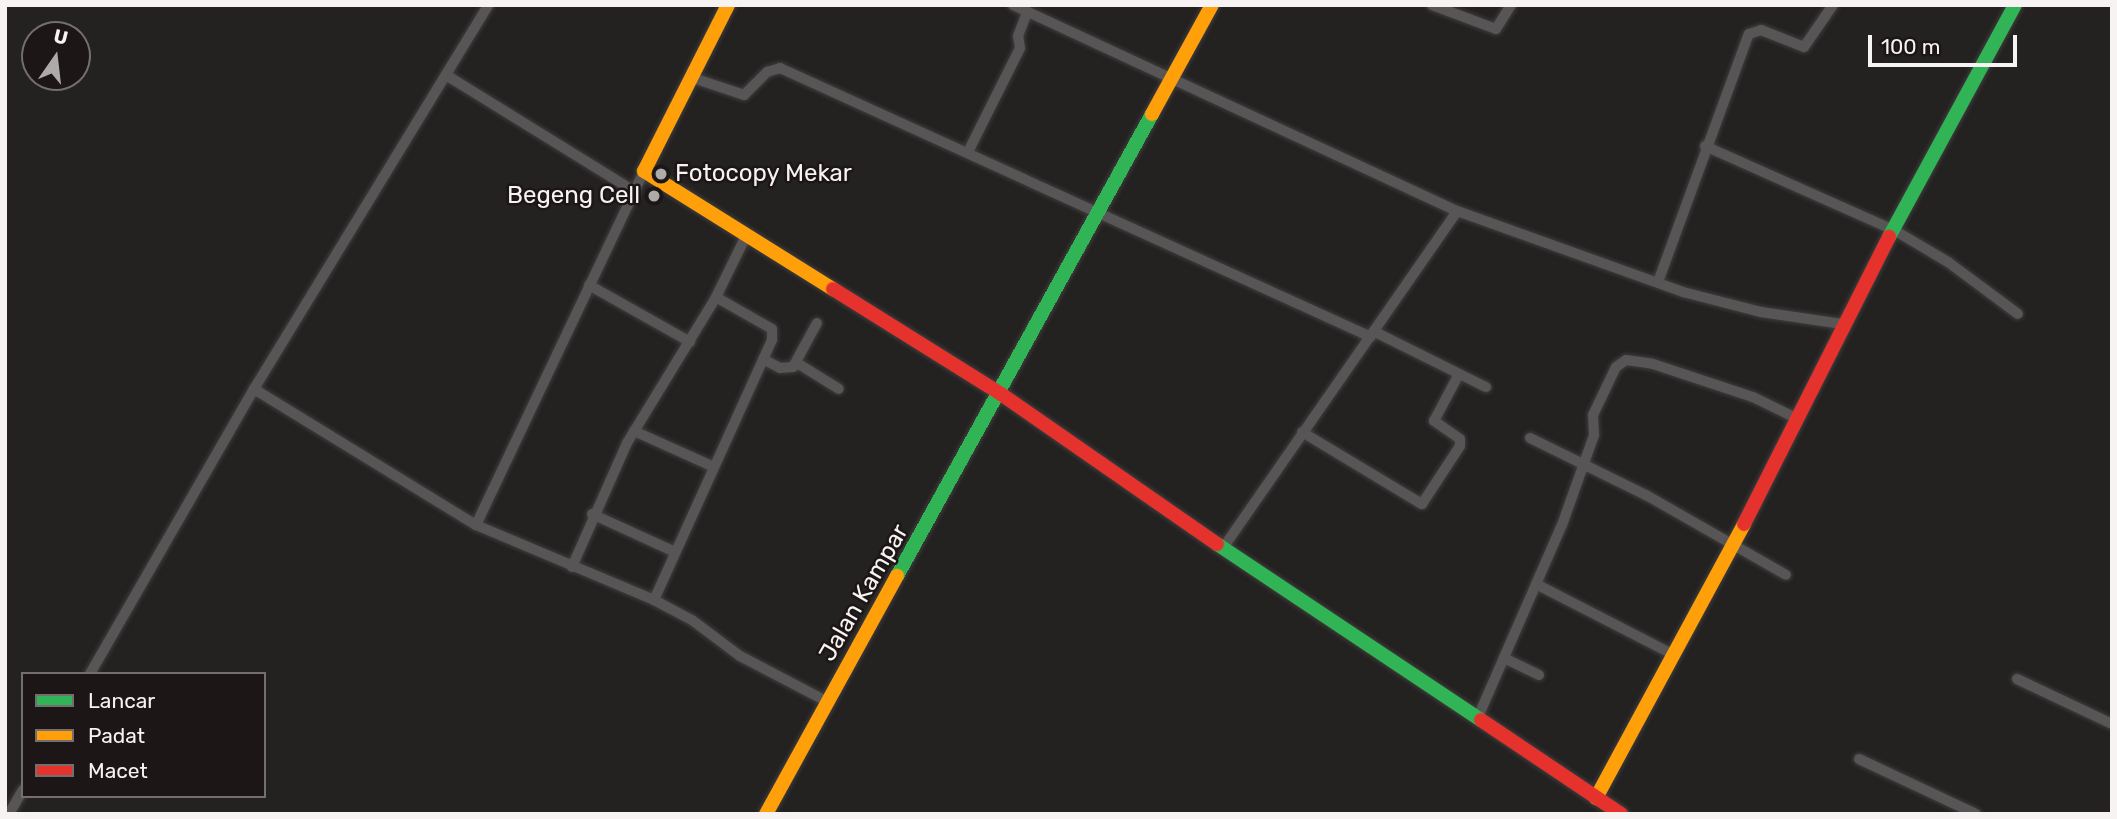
<!DOCTYPE html>
<html>
<head>
<meta charset="utf-8">
<style>
  body { margin:0 }
  #map { position:relative; width:2117px; height:819px; overflow:hidden; background:#242121; font-family:Rubik,sans-serif }
  div>[style] { position:absolute }
  .roads { filter:drop-shadow(0 0 2px #3f3d3d) drop-shadow(0 0 2px #3f3d3d) }
  .street>* { height:10px; margin:-5px; padding:0 5px; transform-origin:5px; border-radius:5px; background:#585556 }
  .fast>* { height:14px; margin:-7px; padding:0 7px; transform-origin:7px; border-radius:7px; background:#30b455 }
  .slow>* { height:14px; margin:-7px; padding:0 7px; transform-origin:7px; border-radius:7px; background:#ff9f0a }
  .jam>* { height:14px; margin:-7px; padding:0 7px; transform-origin:7px; border-radius:7px; background:#e5322d }
  .dots>* { width:19px; height:19px; translate:-50% -50%; box-sizing:border-box; border:4px solid #1c1617; border-radius:50% }
  span { translate:-50% -50%; white-space:nowrap; text-align:center; line-height:1.15; -webkit-text-stroke:5px #1c1617; paint-order:stroke }
  .poi-label { font-size:24px; color:#f7f3f3 }
  .left { translate:0 -50%; text-align:left }
  .right { translate:-100% -50%; text-align:right }
  .street-label { font-size:24px; color:#f7f3f3 }
  .frame { position:absolute; inset:0; border:7px solid #f7f3f3; pointer-events:none }
  .legend { position:absolute; left:21px; top:672px; width:245px; height:126px; box-sizing:border-box; background:#1c1617; border:2px solid #746e6f; margin:0; padding:9px 12px; list-style:none; font-size:21px; color:#f7f3f3 }
  .legend li { display:flex; align-items:center; gap:14px; height:35px }
  .legend b { width:35px; border:2px solid #746e6f }
  .north { position:absolute; left:21px; top:21px; width:70px; height:70px; box-sizing:border-box; background:#1c1617; border:2px solid #746e6f; border-radius:50%; rotate:14deg; font-size:19px; font-weight:700; line-height:28px; text-align:center; color:#f7f3f3 }
  .north::after { content:''; display:block; margin:auto; width:24px; height:32px; background:#adaaaa; clip-path:polygon(50% 0,100% 100%,50% 72%,0 100%) }
  .scale { position:absolute; left:1868px; top:35px; width:149px; height:32px; box-sizing:border-box; border:4px solid #f7f3f3; border-top:0; padding-left:9px; font-size:21px; line-height:24px; white-space:nowrap; color:#f7f3f3; -webkit-text-stroke:5px #1c1617; paint-order:stroke }
</style>
</head>
<body>
<div id="map">
  <div class="roads">
    <div class="street">
      <div style="left:1013px;top:5px;width:489px;rotate:24.9deg"></div>
      <div style="left:1457px;top:211px;width:240px;rotate:19.7deg"></div>
      <div style="left:1683px;top:292px;width:81px;rotate:14.4deg"></div>
      <div style="left:1761px;top:312px;width:82px;rotate:8.4deg"></div>
      <div style="left:1432px;top:5px;width:68px;rotate:20.6deg"></div>
      <div style="left:1496px;top:29px;width:28px;rotate:-58deg"></div>
      <div style="left:446px;top:75px;width:221px;rotate:31.7deg"></div>
      <div style="left:693px;top:78px;width:54px;rotate:18.4deg"></div>
      <div style="left:744px;top:95px;width:33px;rotate:-45deg"></div>
      <div style="left:767px;top:72px;width:14px;rotate:-17deg"></div>
      <div style="left:780px;top:68px;width:649px;rotate:24.47deg"></div>
      <div style="left:1705px;top:146px;width:207px;rotate:24deg"></div>
      <div style="left:1894px;top:230px;width:63px;rotate:30.7deg"></div>
      <div style="left:1948px;top:262px;width:87px;rotate:36.6deg"></div>
      <div style="left:968px;top:152px;width:116px;rotate:-63.4deg"></div>
      <div style="left:1020px;top:48px;width:12px;rotate:-99deg"></div>
      <div style="left:1018px;top:36px;width:26px;rotate:-69deg"></div>
      <div style="left:1658px;top:282px;width:264px;rotate:-69.9deg"></div>
      <div style="left:1749px;top:34px;width:13px;rotate:-18deg"></div>
      <div style="left:1761px;top:30px;width:46px;rotate:21.6deg"></div>
      <div style="left:1804px;top:47px;width:51px;rotate:-55.4deg"></div>
      <div style="left:589px;top:285px;width:116px;rotate:29.4deg"></div>
      <div style="left:1375px;top:332px;width:124px;rotate:26.4deg"></div>
      <div style="left:763px;top:359px;width:19px;rotate:28deg"></div>
      <div style="left:780px;top:368px;width:13px;rotate:-4deg"></div>
      <div style="left:793px;top:367px;width:50px;rotate:-61.4deg"></div>
      <div style="left:797px;top:363px;width:49px;rotate:31.8deg"></div>
      <div style="left:254px;top:389px;width:260px;rotate:31.5deg"></div>
      <div style="left:476px;top:525px;width:193px;rotate:22.8deg"></div>
      <div style="left:654px;top:600px;width:43px;rotate:27.8deg"></div>
      <div style="left:692px;top:620px;width:60px;rotate:36.9deg"></div>
      <div style="left:740px;top:656px;width:99px;rotate:27.6deg"></div>
      <div style="left:634px;top:431px;width:88px;rotate:24.2deg"></div>
      <div style="left:1302px;top:432px;width:140px;rotate:31deg"></div>
      <div style="left:1422px;top:504px;width:69px;rotate:-56.8deg"></div>
      <div style="left:1460px;top:446px;width:7px;rotate:-90deg"></div>
      <div style="left:1460px;top:439px;width:32px;rotate:-145deg"></div>
      <div style="left:1434px;top:421px;width:53px;rotate:-62deg"></div>
      <div style="left:1530px;top:438px;width:129px;rotate:26.2deg"></div>
      <div style="left:1646px;top:495px;width:161px;rotate:29.7deg"></div>
      <div style="left:592px;top:514px;width:91px;rotate:24.6deg"></div>
      <div style="left:476px;top:525px;width:392px;rotate:-64.6deg"></div>
      <div style="left:1223px;top:548px;width:410px;rotate:-55.2deg"></div>
      <div style="left:572px;top:567px;width:136px;rotate:-66.1deg"></div>
      <div style="left:627px;top:443px;width:171px;rotate:-58.6deg"></div>
      <div style="left:716px;top:297px;width:70px;rotate:-63.8deg"></div>
      <div style="left:1536px;top:584px;width:155px;rotate:27.2deg"></div>
      <div style="left:654px;top:600px;width:286px;rotate:-65.6deg"></div>
      <div style="left:772px;top:340px;width:11px;rotate:-90deg"></div>
      <div style="left:772px;top:329px;width:64px;rotate:-150.3deg"></div>
      <div style="left:1504px;top:658px;width:39px;rotate:26deg"></div>
      <div style="left:90px;top:674px;width:329px;rotate:-60.1deg"></div>
      <div style="left:254px;top:389px;width:450px;rotate:-58.6deg"></div>
      <div style="left:2017px;top:679px;width:105px;rotate:25.3deg"></div>
      <div style="left:1478px;top:717px;width:210px;rotate:-66.4deg"></div>
      <div style="left:1562px;top:525px;width:96px;rotate:-70.4deg"></div>
      <div style="left:1594px;top:435px;width:20px;rotate:-93deg"></div>
      <div style="left:1593px;top:415px;width:53px;rotate:-64.4deg"></div>
      <div style="left:1616px;top:367px;width:12px;rotate:-35deg"></div>
      <div style="left:1626px;top:360px;width:27px;rotate:8deg"></div>
      <div style="left:1653px;top:364px;width:105px;rotate:18.3deg"></div>
      <div style="left:1753px;top:397px;width:46px;rotate:26deg"></div>
      <div style="left:1859px;top:759px;width:129px;rotate:25.2deg"></div>
      <div style="left:9px;top:814px;width:28px;rotate:-60deg"></div>
    </div>
    <div class="fast">
      <div style="left:1889px;top:237px;width:264px;rotate:-61.5deg"></div>
      <div style="left:1217px;top:544px;width:317px;rotate:33.7deg"></div>
      <div style="left:897px;top:576px;width:528px;rotate:-61.1deg"></div>
    </div>
    <div class="slow">
      <div style="left:728px;top:5px;width:186px;rotate:116.8deg"></div>
      <div style="left:644px;top:171px;width:223px;rotate:32deg"></div>
      <div style="left:1152px;top:114px;width:124px;rotate:-61.2deg"></div>
      <div style="left:1596px;top:798px;width:311px;rotate:-61.6deg"></div>
      <div style="left:766px;top:814px;width:272px;rotate:-61.2deg"></div>
    </div>
    <div class="jam">
      <div style="left:833px;top:289px;width:198px;rotate:32deg"></div>
      <div style="left:1001px;top:394px;width:263px;rotate:34.8deg"></div>
      <div style="left:1744px;top:524px;width:322px;rotate:-63.2deg"></div>
      <div style="left:1481px;top:720px;width:169px;rotate:33.9deg"></div>
    </div>
  </div>
  <div class="dots">
    <div style="left:661px;top:174px;background:#adaaaa"></div>
    <div style="left:654px;top:196px;background:#adaaaa"></div>
  </div>
  <div class="poi-label">
    <span class="left" style="left:675px;top:174px">Fotocopy Mekar</span>
    <span class="right" style="left:640px;top:196px">Begeng Cell</span>
  </div>
  <div class="street-label">
    <span style="left:864px;top:593px;rotate:-60deg">Jalan Kampar</span>
  </div>
  <div class="frame"></div>
  <ul class="legend">
  <li><b style="height:9px;background:#30b455"></b>Lancar</li>
  <li><b style="height:9px;background:#ff9f0a"></b>Padat</li>
  <li><b style="height:9px;background:#e5322d"></b>Macet</li>
  </ul>
  <div class="north">U</div>
  <div class="scale">100 m</div>
</div>
</body>
</html>
